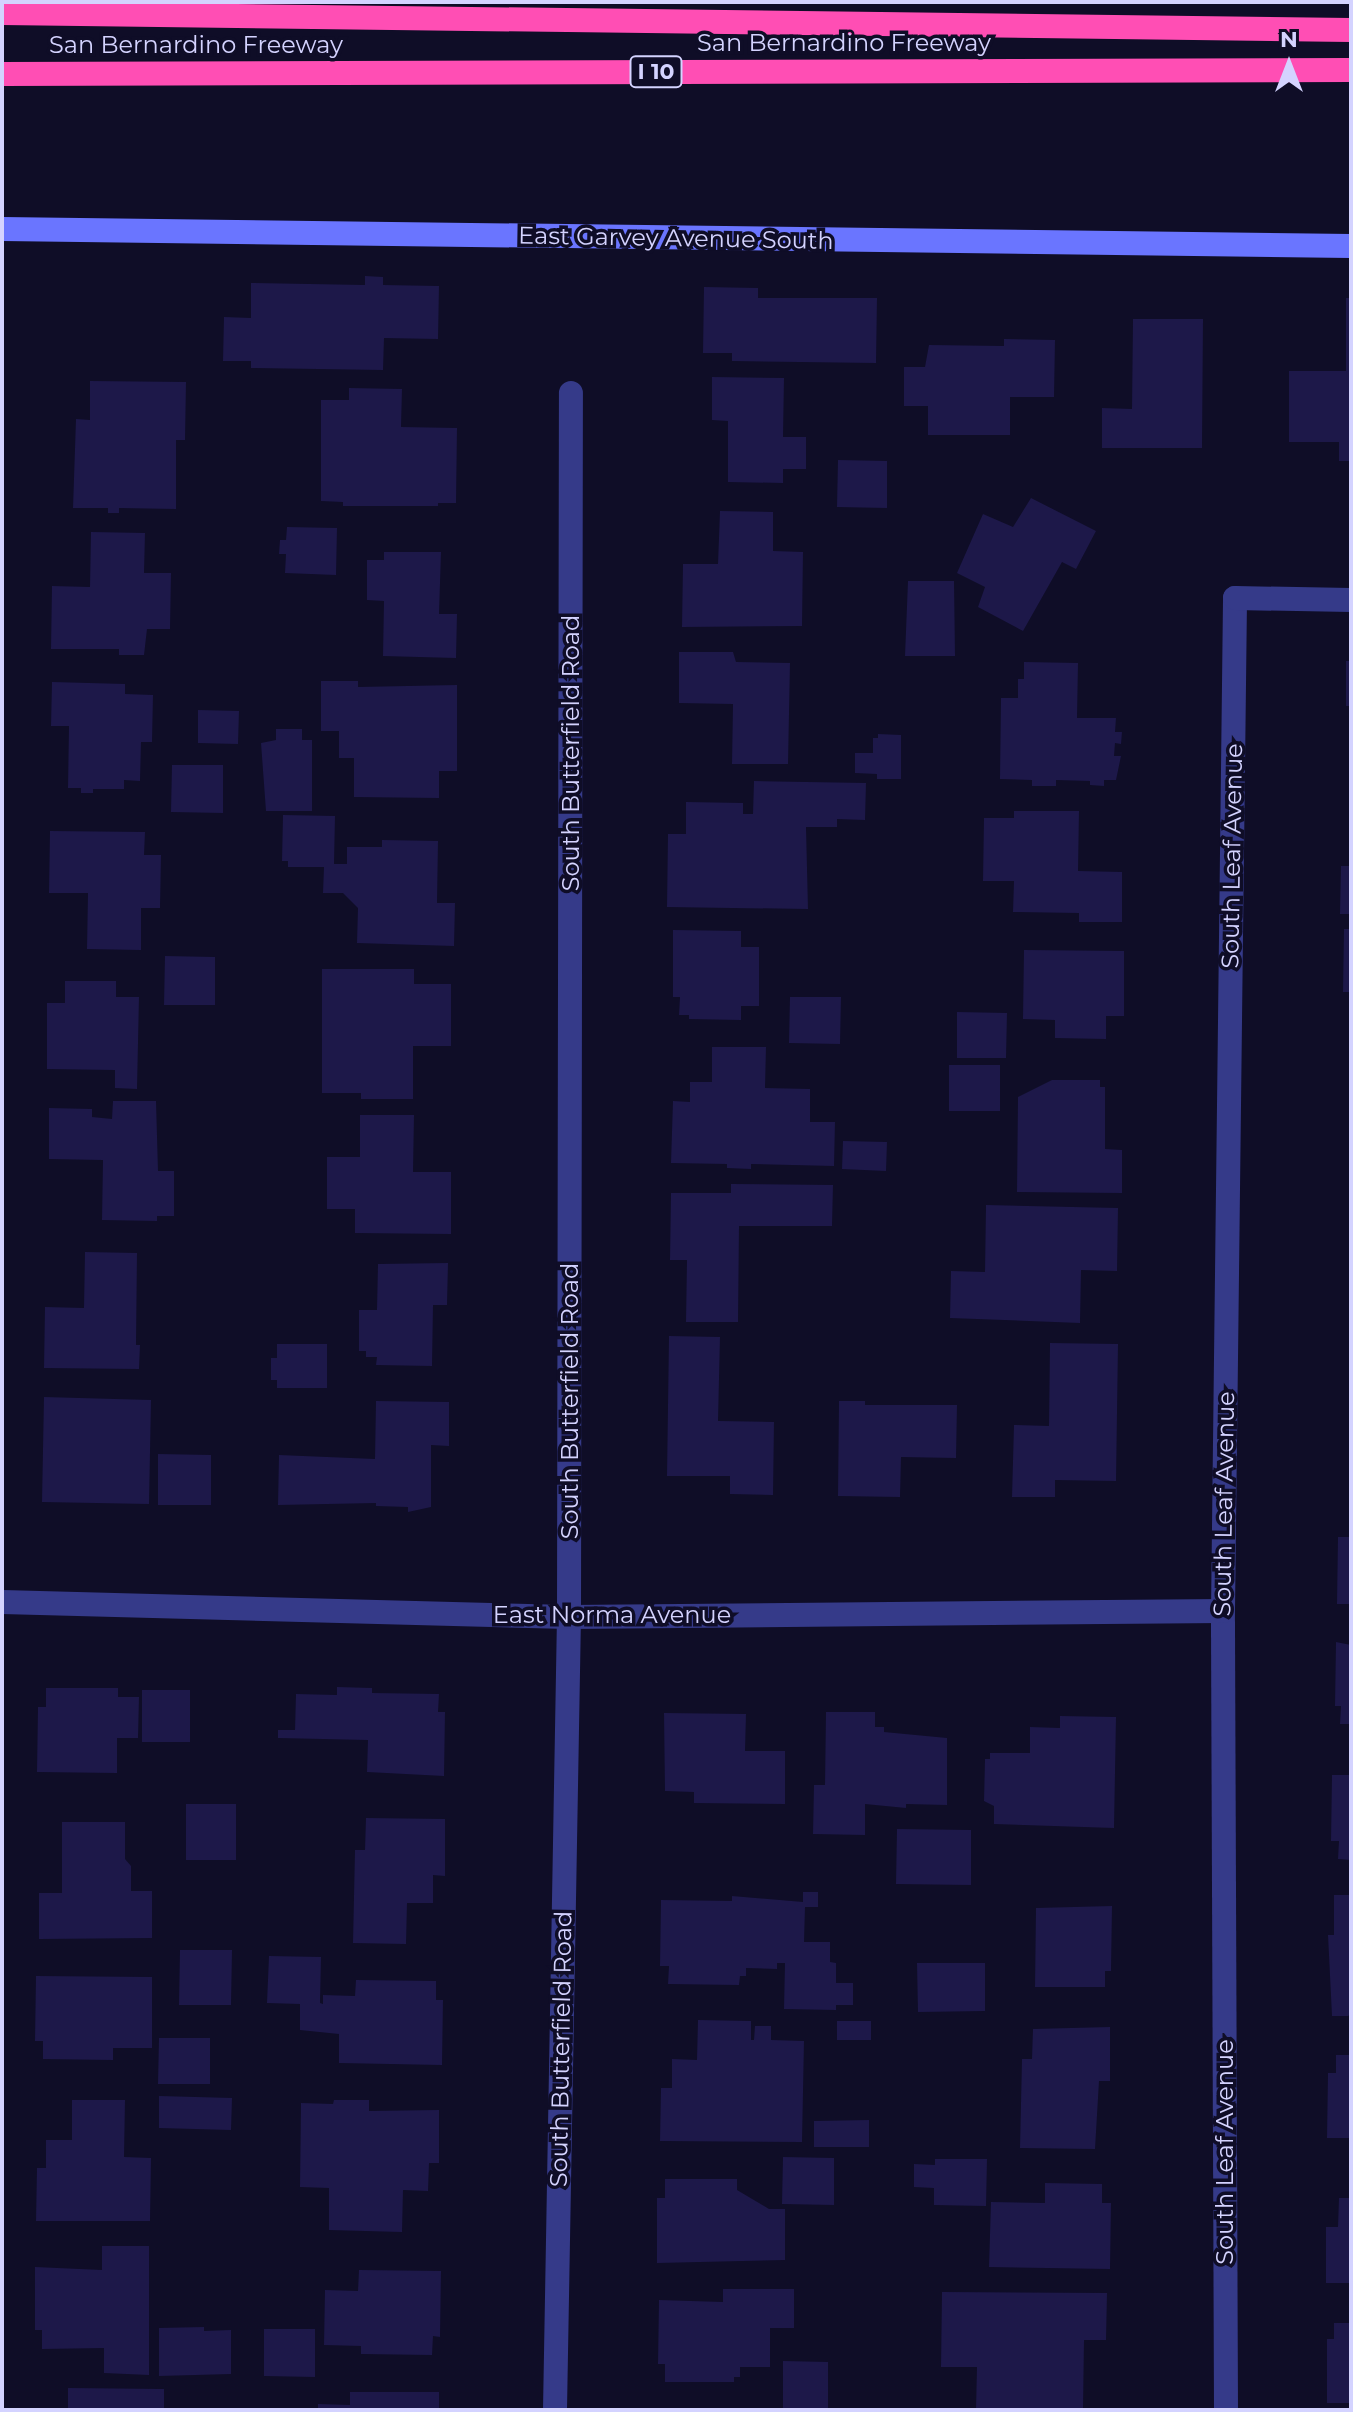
<!DOCTYPE html>
<html>
<head>
<meta charset="utf-8">
<style>
  body { margin:0 }
  #map { position:relative; width:1353px; height:2412px; overflow:hidden; background:#0f0d27; font-family:Montserrat,sans-serif }
  div>[style] { position:absolute }
  .building>* { inset:0; background:#1d1849 }
  .street>* { height:24px; margin:-12px; padding:0 12px; transform-origin:12px; border-radius:12px; background:#353a89 }
  .secondary>* { height:24px; margin:-12px; padding:0 12px; transform-origin:12px; border-radius:12px; background:#6a75ff }
  .highway>* { height:24px; margin:-12px; padding:0 12px; transform-origin:12px; border-radius:12px; background:#ff4eb4 }
  span { translate:-50% -50%; white-space:nowrap; text-align:center; line-height:1.15; -webkit-text-stroke:7px #0f0d27; paint-order:stroke }
  .shield-label span { padding:2px 6px; background:#0f0d27; border:2px solid; border-radius:6px; -webkit-text-stroke-width:0 }
  .shield-label { font-size:22px; color:#d4d3ff; font-weight:700 }
  .street-label { font-size:24px; color:#d4d3ff }
  .frame { position:absolute; inset:0; border:4px solid #d4d3ff; pointer-events:none }
  .north { position:absolute; left:1249px; top:24px; width:80px; height:80px; -webkit-text-stroke:6px #0f0d27; paint-order:stroke; rotate:0deg; font-size:22px; font-weight:700; line-height:32px; text-align:center; color:#d4d3ff }
  .north::after { content:''; display:block; margin:auto; width:28px; height:36px; background:#d4d3ff; clip-path:polygon(50% 0,100% 100%,50% 72%,0 100%) }
</style>
</head>
<body>
<div id="map">
  <div class="building">
    <div style="clip-path:polygon(365px 276px,383px 277px,383px 285px,439px 286px,438px 339px,384px 338px,383px 370px,251px 368px,251px 361px,223px 361px,224px 317px,251px 318px,251px 283px,365px 285px)"></div>
    <div style="clip-path:polygon(704px 287px,758px 288px,758px 298px,877px 298px,876px 363px,732px 361px,732px 353px,703px 353px)"></div>
    <div style="clip-path:polygon(1346px 298px,1351px 298px,1351px 461px,1339px 461px,1339px 442px,1289px 442px,1289px 371px,1346px 371px)"></div>
    <div style="clip-path:polygon(1133px 319px,1203px 319px,1202px 448px,1102px 448px,1102px 408px,1132px 409px)"></div>
    <div style="clip-path:polygon(1004px 339px,1055px 340px,1054px 397px,1010px 397px,1010px 435px,928px 435px,928px 406px,904px 406px,904px 367px,925px 367px,929px 345px,1004px 346px)"></div>
    <div style="clip-path:polygon(712px 377px,784px 378px,783px 437px,806px 437px,806px 469px,783px 469px,783px 483px,728px 482px,728px 421px,712px 420px)"></div>
    <div style="clip-path:polygon(90px 381px,186px 382px,185px 440px,176px 440px,176px 509px,119px 508px,119px 513px,108px 513px,108px 508px,73px 508px,76px 419px,90px 420px)"></div>
    <div style="clip-path:polygon(349px 388px,402px 389px,401px 427px,457px 428px,456px 503px,438px 503px,438px 506px,343px 506px,343px 502px,321px 501px,321px 400px,349px 400px)"></div>
    <div style="clip-path:polygon(838px 460px,887px 461px,887px 508px,837px 507px)"></div>
    <div style="clip-path:polygon(1031px 498px,1096px 531px,1076px 569px,1062px 562px,1023px 631px,978px 607px,985px 587px,957px 573px,983px 514px,1013px 527px)"></div>
    <div style="clip-path:polygon(720px 511px,773px 512px,773px 551px,803px 552px,802px 626px,682px 627px,683px 564px,718px 564px)"></div>
    <div style="clip-path:polygon(287px 527px,337px 528px,336px 575px,285px 573px,286px 554px,279px 554px,280px 540px,286px 540px)"></div>
    <div style="clip-path:polygon(91px 532px,145px 533px,144px 573px,171px 573px,170px 629px,147px 629px,144px 655px,119px 655px,119px 649px,51px 649px,52px 586px,90px 587px)"></div>
    <div style="clip-path:polygon(384px 552px,441px 552px,439px 614px,457px 614px,456px 658px,383px 656px,384px 601px,367px 600px,367px 560px,384px 560px)"></div>
    <div style="clip-path:polygon(908px 581px,954px 581px,955px 656px,905px 656px)"></div>
    <div style="clip-path:polygon(679px 652px,733px 652px,736px 662px,790px 663px,788px 764px,732px 764px,733px 704px,679px 703px)"></div>
    <div style="clip-path:polygon(1346px 661px,1351px 661px,1351px 706px,1346px 706px)"></div>
    <div style="clip-path:polygon(1024px 662px,1078px 663px,1077px 718px,1116px 718px,1115px 732px,1122px 732px,1121px 744px,1115px 743px,1114px 756px,1121px 756px,1116px 780px,1104px 780px,1104px 786px,1090px 785px,1090px 781px,1056px 780px,1056px 786px,1032px 786px,1032px 780px,1000px 779px,1001px 698px,1018px 698px,1018px 679px,1024px 679px)"></div>
    <div style="clip-path:polygon(321px 681px,358px 681px,358px 687px,457px 685px,457px 771px,439px 771px,439px 798px,354px 797px,354px 758px,339px 758px,339px 731px,321px 731px)"></div>
    <div style="clip-path:polygon(52px 682px,125px 684px,125px 694px,153px 695px,152px 742px,141px 742px,140px 781px,124px 780px,124px 789px,93px 789px,93px 793px,81px 793px,81px 788px,68px 788px,69px 726px,51px 726px)"></div>
    <div style="clip-path:polygon(198px 710px,239px 711px,238px 744px,198px 743px)"></div>
    <div style="clip-path:polygon(276px 729px,302px 729px,302px 740px,312px 740px,312px 811px,266px 811px,261px 743px,276px 740px)"></div>
    <div style="clip-path:polygon(878px 734px,901px 735px,901px 779px,877px 779px,877px 774px,855px 773px,855px 753px,873px 753px,873px 738px,878px 738px)"></div>
    <div style="clip-path:polygon(172px 765px,223px 765px,223px 813px,171px 812px)"></div>
    <div style="clip-path:polygon(754px 781px,866px 783px,865px 820px,837px 819px,837px 827px,806px 827px,808px 909px,667px 907px,668px 834px,686px 834px,686px 802px,743px 803px,743px 814px,753px 814px)"></div>
    <div style="clip-path:polygon(1014px 811px,1079px 811px,1078px 871px,1122px 872px,1122px 922px,1079px 922px,1079px 913px,1013px 912px,1014px 881px,983px 881px,984px 818px,1014px 818px)"></div>
    <div style="clip-path:polygon(283px 815px,335px 816px,334px 864px,347px 864px,347px 847px,382px 847px,382px 840px,438px 841px,437px 903px,455px 903px,454px 946px,357px 943px,358px 908px,343px 893px,323px 893px,324px 867px,288px 867px,288px 861px,282px 861px)"></div>
    <div style="clip-path:polygon(50px 831px,145px 832px,144px 855px,161px 855px,160px 908px,141px 908px,141px 950px,87px 949px,88px 893px,49px 893px)"></div>
    <div style="clip-path:polygon(1341px 866px,1351px 866px,1351px 914px,1340px 914px)"></div>
    <div style="clip-path:polygon(1344px 929px,1351px 929px,1351px 992px,1343px 992px)"></div>
    <div style="clip-path:polygon(673px 930px,741px 931px,741px 947px,759px 947px,759px 1006px,741px 1006px,741px 1020px,689px 1019px,689px 1015px,679px 1015px,680px 997px,673px 997px)"></div>
    <div style="clip-path:polygon(1024px 950px,1124px 951px,1124px 1016px,1106px 1016px,1106px 1039px,1055px 1038px,1055px 1020px,1023px 1019px)"></div>
    <div style="clip-path:polygon(165px 956px,215px 957px,215px 1005px,164px 1005px)"></div>
    <div style="clip-path:polygon(322px 969px,414px 969px,414px 984px,451px 984px,451px 1046px,413px 1046px,413px 1099px,361px 1099px,361px 1093px,322px 1093px)"></div>
    <div style="clip-path:polygon(65px 981px,116px 981px,116px 997px,139px 997px,137px 1089px,115px 1088px,115px 1070px,47px 1069px,47px 1003px,65px 1003px)"></div>
    <div style="clip-path:polygon(790px 997px,841px 997px,840px 1044px,789px 1043px)"></div>
    <div style="clip-path:polygon(957px 1012px,1007px 1013px,1006px 1058px,957px 1058px)"></div>
    <div style="clip-path:polygon(712px 1047px,766px 1047px,765px 1088px,810px 1089px,810px 1122px,835px 1122px,834px 1166px,751px 1164px,751px 1169px,727px 1168px,727px 1164px,671px 1163px,673px 1101px,690px 1102px,690px 1082px,712px 1082px)"></div>
    <div style="clip-path:polygon(949px 1065px,1000px 1065px,1000px 1111px,949px 1111px)"></div>
    <div style="clip-path:polygon(1052px 1080px,1100px 1080px,1100px 1087px,1105px 1087px,1105px 1149px,1122px 1150px,1122px 1193px,1017px 1192px,1018px 1097px)"></div>
    <div style="clip-path:polygon(113px 1101px,156px 1101px,158px 1171px,174px 1171px,174px 1216px,157px 1216px,157px 1221px,102px 1220px,103px 1160px,49px 1159px,49px 1108px,92px 1109px,92px 1117px,112px 1119px)"></div>
    <div style="clip-path:polygon(360px 1115px,414px 1115px,413px 1172px,451px 1172px,451px 1234px,355px 1233px,355px 1209px,327px 1209px,327px 1157px,360px 1157px)"></div>
    <div style="clip-path:polygon(843px 1141px,887px 1142px,886px 1171px,842px 1169px)"></div>
    <div style="clip-path:polygon(731px 1184px,833px 1185px,832px 1226px,739px 1226px,738px 1322px,686px 1322px,687px 1260px,670px 1260px,671px 1193px,731px 1193px)"></div>
    <div style="clip-path:polygon(986px 1205px,1118px 1208px,1117px 1271px,1081px 1270px,1080px 1323px,950px 1318px,951px 1271px,985px 1272px)"></div>
    <div style="clip-path:polygon(85px 1252px,137px 1253px,136px 1345px,140px 1345px,139px 1369px,44px 1368px,45px 1307px,84px 1308px)"></div>
    <div style="clip-path:polygon(448px 1263px,447px 1305px,433px 1305px,432px 1366px,376px 1365px,377px 1357px,366px 1357px,366px 1351px,359px 1351px,359px 1310px,377px 1310px,378px 1264px)"></div>
    <div style="clip-path:polygon(669px 1336px,720px 1337px,718px 1421px,774px 1422px,773px 1495px,730px 1494px,730px 1476px,667px 1476px)"></div>
    <div style="clip-path:polygon(1050px 1343px,1118px 1344px,1116px 1481px,1055px 1480px,1055px 1497px,1012px 1497px,1014px 1425px,1049px 1426px)"></div>
    <div style="clip-path:polygon(277px 1344px,327px 1344px,327px 1388px,277px 1388px,277px 1380px,271px 1380px,271px 1358px,277px 1358px)"></div>
    <div style="clip-path:polygon(44px 1397px,151px 1400px,149px 1504px,42px 1502px)"></div>
    <div style="clip-path:polygon(376px 1401px,449px 1402px,449px 1446px,431px 1445px,431px 1507px,408px 1512px,408px 1507px,376px 1506px,376px 1503px,278px 1505px,279px 1455px,375px 1459px)"></div>
    <div style="clip-path:polygon(839px 1401px,865px 1401px,865px 1405px,957px 1405px,956px 1458px,901px 1457px,900px 1497px,838px 1496px)"></div>
    <div style="clip-path:polygon(158px 1454px,211px 1455px,211px 1505px,158px 1505px)"></div>
    <div style="clip-path:polygon(1338px 1537px,1351px 1537px,1351px 1604px,1337px 1604px)"></div>
    <div style="clip-path:polygon(1336px 1642px,1351px 1645px,1351px 1724px,1340px 1724px,1341px 1706px,1335px 1706px)"></div>
    <div style="clip-path:polygon(337px 1687px,372px 1688px,372px 1693px,439px 1694px,438px 1712px,445px 1712px,444px 1776px,367px 1772px,368px 1740px,278px 1738px,278px 1730px,295px 1730px,296px 1694px,337px 1695px)"></div>
    <div style="clip-path:polygon(46px 1688px,118px 1688px,118px 1697px,139px 1697px,138px 1738px,117px 1738px,117px 1773px,37px 1772px,38px 1707px,46px 1707px)"></div>
    <div style="clip-path:polygon(142px 1690px,190px 1690px,190px 1742px,142px 1742px)"></div>
    <div style="clip-path:polygon(826px 1712px,875px 1712px,875px 1727px,884px 1727px,884px 1732px,947px 1738px,947px 1805px,906px 1804px,906px 1808px,865px 1804px,865px 1835px,813px 1834px,814px 1785px,825px 1785px)"></div>
    <div style="clip-path:polygon(664px 1713px,746px 1714px,745px 1751px,785px 1751px,785px 1804px,694px 1803px,694px 1792px,665px 1791px)"></div>
    <div style="clip-path:polygon(1060px 1716px,1116px 1717px,1114px 1828px,994px 1824px,994px 1806px,984px 1801px,985px 1759px,990px 1759px,990px 1753px,1030px 1753px,1030px 1727px,1060px 1728px)"></div>
    <div style="clip-path:polygon(1332px 1775px,1351px 1775px,1351px 1860px,1338px 1859px,1339px 1841px,1331px 1841px)"></div>
    <div style="clip-path:polygon(186px 1804px,236px 1804px,236px 1860px,186px 1860px)"></div>
    <div style="clip-path:polygon(366px 1818px,445px 1819px,445px 1876px,433px 1875px,433px 1903px,407px 1903px,406px 1944px,353px 1943px,355px 1850px,365px 1850px)"></div>
    <div style="clip-path:polygon(62px 1822px,125px 1822px,125px 1859px,131px 1866px,131px 1891px,152px 1891px,152px 1938px,39px 1939px,39px 1893px,62px 1893px)"></div>
    <div style="clip-path:polygon(897px 1829px,971px 1830px,971px 1885px,896px 1884px)"></div>
    <div style="clip-path:polygon(803px 1892px,818px 1892px,818px 1907px,805px 1907px,804px 1942px,830px 1942px,830px 1962px,836px 1963px,836px 1983px,853px 1983px,853px 2005px,836px 2005px,836px 2010px,784px 2009px,785px 1963px,777px 1963px,777px 1969px,746px 1968px,746px 1976px,740px 1976px,739px 1985px,668px 1984px,669px 1966px,660px 1966px,661px 1900px,732px 1901px,732px 1896px,803px 1902px)"></div>
    <div style="clip-path:polygon(1334px 1895px,1351px 1895px,1351px 2014px,1348px 2016px,1332px 2016px,1328px 1935px,1334px 1935px)"></div>
    <div style="clip-path:polygon(1112px 1906px,1111px 1971px,1105px 1971px,1105px 1987px,1035px 1987px,1036px 1908px)"></div>
    <div style="clip-path:polygon(180px 1950px,232px 1950px,231px 2005px,179px 2005px)"></div>
    <div style="clip-path:polygon(269px 1956px,321px 1957px,320px 2003px,323px 2004px,323px 1995px,355px 1996px,356px 1980px,436px 1981px,436px 2000px,443px 2000px,442px 2065px,339px 2063px,339px 2034px,300px 2030px,300px 2004px,267px 2003px)"></div>
    <div style="clip-path:polygon(917px 1963px,985px 1963px,985px 2011px,918px 2012px)"></div>
    <div style="clip-path:polygon(36px 1976px,152px 1977px,152px 2048px,113px 2048px,113px 2060px,43px 2059px,43px 2041px,35px 2041px)"></div>
    <div style="clip-path:polygon(698px 2020px,751px 2021px,751px 2040px,754px 2040px,755px 2026px,771px 2026px,771px 2040px,804px 2041px,802px 2142px,660px 2141px,661px 2088px,672px 2088px,672px 2059px,697px 2060px)"></div>
    <div style="clip-path:polygon(837px 2021px,871px 2021px,871px 2040px,837px 2040px)"></div>
    <div style="clip-path:polygon(1110px 2027px,1110px 2081px,1099px 2081px,1095px 2149px,1020px 2148px,1022px 2059px,1032px 2059px,1033px 2029px)"></div>
    <div style="clip-path:polygon(159px 2038px,210px 2038px,210px 2084px,158px 2084px)"></div>
    <div style="clip-path:polygon(1336px 2055px,1351px 2055px,1351px 2138px,1327px 2138px,1328px 2073px,1336px 2073px)"></div>
    <div style="clip-path:polygon(159px 2096px,232px 2098px,231px 2130px,159px 2128px)"></div>
    <div style="clip-path:polygon(72px 2100px,125px 2100px,124px 2157px,151px 2158px,150px 2221px,36px 2221px,37px 2168px,46px 2168px,46px 2140px,72px 2140px)"></div>
    <div style="clip-path:polygon(334px 2100px,369px 2100px,369px 2111px,439px 2110px,439px 2163px,429px 2163px,428px 2191px,403px 2190px,402px 2232px,329px 2230px,329px 2188px,300px 2187px,301px 2103px,333px 2104px)"></div>
    <div style="clip-path:polygon(869px 2120px,869px 2147px,814px 2147px,814px 2121px)"></div>
    <div style="clip-path:polygon(783px 2157px,834px 2158px,834px 2205px,782px 2204px)"></div>
    <div style="clip-path:polygon(935px 2159px,987px 2159px,986px 2206px,934px 2205px,934px 2188px,914px 2187px,914px 2164px,935px 2165px)"></div>
    <div style="clip-path:polygon(665px 2179px,737px 2179px,737px 2190px,769px 2209px,785px 2209px,785px 2260px,657px 2263px,657px 2198px,665px 2198px)"></div>
    <div style="clip-path:polygon(1045px 2183px,1102px 2184px,1102px 2203px,1111px 2203px,1110px 2269px,989px 2267px,991px 2202px,1045px 2203px)"></div>
    <div style="clip-path:polygon(1339px 2198px,1351px 2198px,1351px 2283px,1326px 2283px,1326px 2227px,1338px 2227px)"></div>
    <div style="clip-path:polygon(102px 2246px,149px 2246px,149px 2375px,104px 2373px,104px 2348px,42px 2349px,42px 2330px,35px 2330px,35px 2267px,102px 2270px)"></div>
    <div style="clip-path:polygon(359px 2270px,441px 2271px,440px 2337px,433px 2336px,432px 2355px,361px 2354px,361px 2346px,324px 2345px,325px 2290px,358px 2291px)"></div>
    <div style="clip-path:polygon(723px 2289px,794px 2289px,794px 2328px,770px 2328px,770px 2367px,740px 2367px,740px 2377px,734px 2377px,734px 2382px,665px 2382px,665px 2364px,658px 2364px,659px 2300px,723px 2302px)"></div>
    <div style="clip-path:polygon(942px 2292px,1107px 2293px,1106px 2340px,1084px 2340px,1083px 2410px,976px 2409px,977px 2367px,941px 2367px)"></div>
    <div style="clip-path:polygon(1334px 2323px,1351px 2323px,1351px 2403px,1327px 2403px,1327px 2339px,1334px 2339px)"></div>
    <div style="clip-path:polygon(204px 2327px,204px 2331px,231px 2330px,231px 2374px,159px 2376px,159px 2328px)"></div>
    <div style="clip-path:polygon(264px 2329px,315px 2329px,315px 2377px,264px 2376px)"></div>
    <div style="clip-path:polygon(783px 2361px,828px 2362px,828px 2408px,783px 2408px)"></div>
    <div style="clip-path:polygon(68px 2388px,164px 2389px,164px 2410px,68px 2410px)"></div>
    <div style="clip-path:polygon(350px 2392px,439px 2392px,439px 2410px,318px 2410px,318px 2404px,350px 2405px)"></div>
  </div>
  <div class="street">
    <div style="left:2px;top:1602px;width:567px;rotate:1.52deg"></div>
    <div style="left:569px;top:1617px;width:654px;rotate:-0.53deg"></div>
    <div style="left:555px;top:2410px;width:793px;rotate:-88.99deg"></div>
    <div style="left:569px;top:1617px;width:1224px;rotate:-89.91deg"></div>
    <div style="left:1226px;top:2410px;width:799px;rotate:-90.22deg"></div>
    <div style="left:1223px;top:1611px;width:1013px;rotate:-89.32deg"></div>
    <div style="left:1235px;top:598px;width:116px;rotate:1deg"></div>
  </div>
  <div class="secondary">
    <div style="left:2px;top:229px;width:1349px;rotate:0.72deg"></div>
  </div>
  <div class="highway">
    <div style="left:2px;top:13px;width:1349px;rotate:0.72deg"></div>
    <div style="left:2px;top:74px;width:1349px;rotate:-0.17deg"></div>
  </div>
  <div class="shield-label">
    <span style="left:656px;top:72px">I 10</span>
  </div>
  <div class="street-label">
    <span style="left:844px;top:43px">San Bernardino Freeway</span>
    <span style="left:196px;top:45px">San Bernardino Freeway</span>
    <span style="left:676px;top:238px;rotate:1deg">East Garvey Avenue South</span>
    <span style="left:571px;top:753px;rotate:-90deg">South Butterfield Road</span>
    <span style="left:1232px;top:856px;rotate:-89deg">South Leaf Avenue</span>
    <span style="left:570px;top:1401px;rotate:-90deg">South Butterfield Road</span>
    <span style="left:1224px;top:1504px;rotate:-89deg">South Leaf Avenue</span>
    <span style="left:612px;top:1615px">East Norma Avenue</span>
    <span style="left:561px;top:2049px;rotate:-89deg">South Butterfield Road</span>
    <span style="left:1225px;top:2152px;rotate:-90deg">South Leaf Avenue</span>
  </div>
  <div class="frame"></div>
  <div class="north">N</div>
</div>
</body>
</html>
